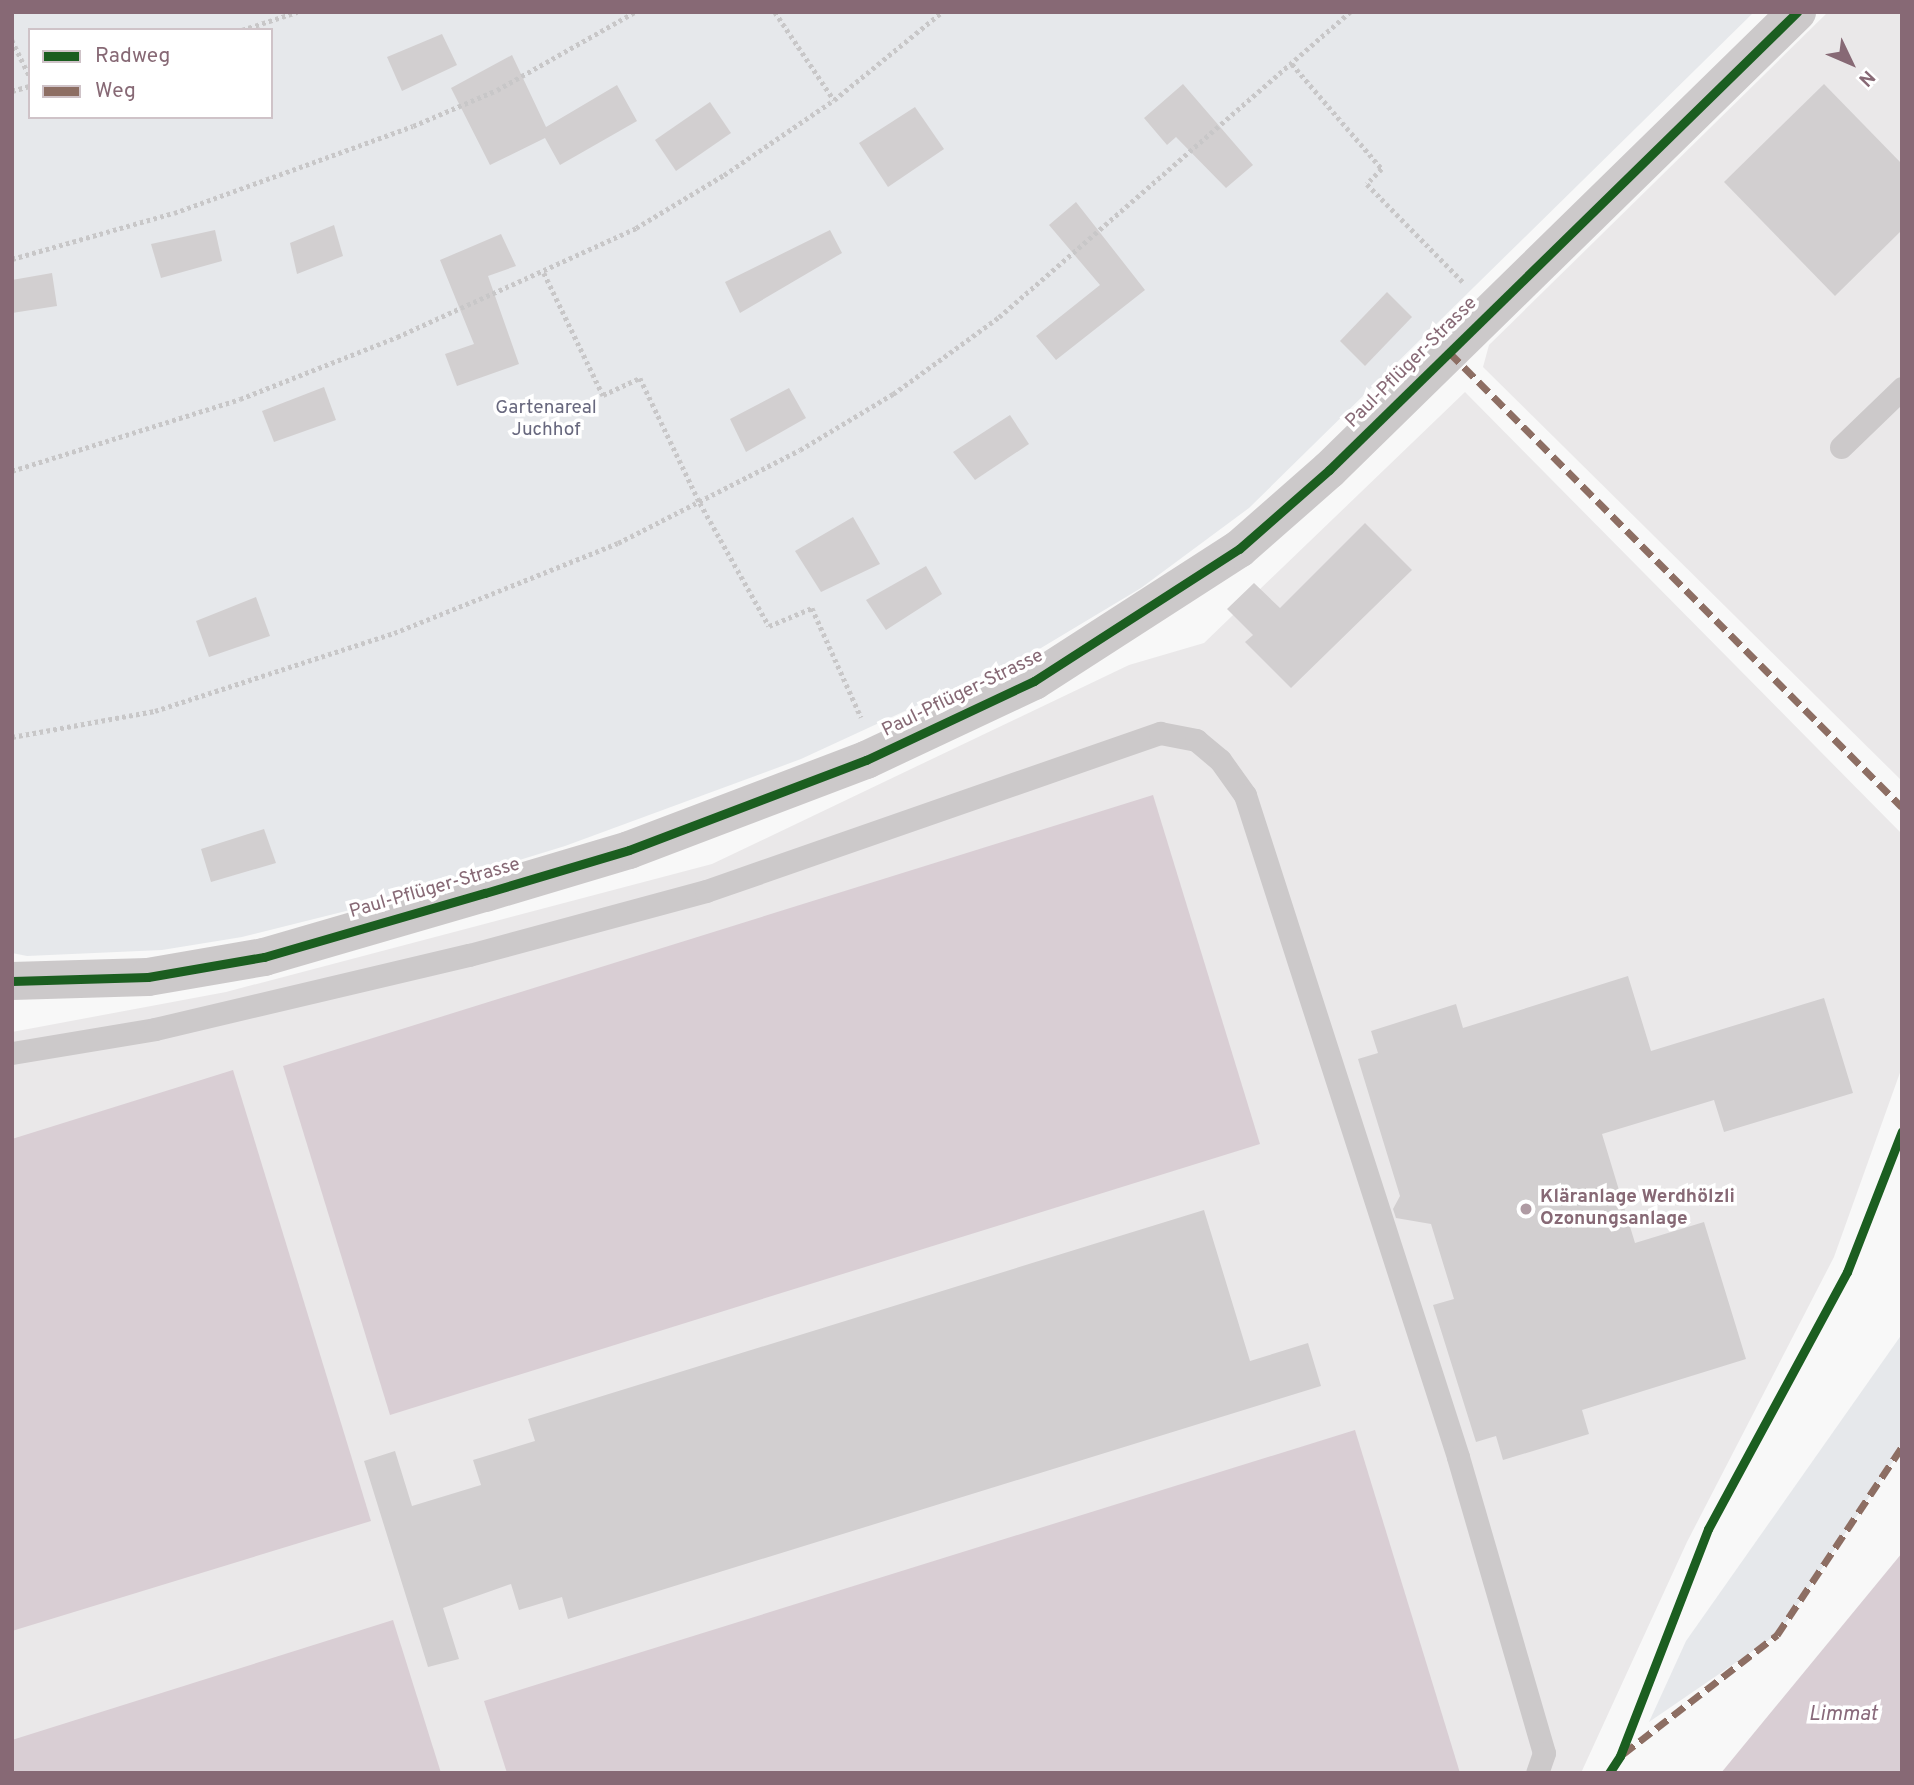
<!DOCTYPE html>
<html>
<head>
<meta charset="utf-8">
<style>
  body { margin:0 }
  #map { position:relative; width:1914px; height:1785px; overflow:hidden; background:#f8f8f8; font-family:Overpass,sans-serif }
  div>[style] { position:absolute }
  .built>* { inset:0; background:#eae8e9 }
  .green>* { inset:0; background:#e6e8eb }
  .water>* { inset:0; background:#d9ced4 }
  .building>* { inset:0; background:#d2cfd0 }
  .path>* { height:4.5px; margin-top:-2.25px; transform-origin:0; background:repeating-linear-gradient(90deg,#c8c7c8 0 3.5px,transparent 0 7px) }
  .lane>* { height:23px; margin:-11.5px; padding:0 11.5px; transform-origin:11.5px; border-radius:11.5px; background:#ccc9ca }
  .street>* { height:38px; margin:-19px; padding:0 19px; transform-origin:19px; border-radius:19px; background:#ccc9ca }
  .quiet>* { height:7px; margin-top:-3.5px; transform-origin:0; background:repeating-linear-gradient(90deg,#8d6e63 0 14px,transparent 0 21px) }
  .cycleway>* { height:9px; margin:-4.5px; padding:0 4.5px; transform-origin:4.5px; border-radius:4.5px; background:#1b5e20 }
  .dots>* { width:19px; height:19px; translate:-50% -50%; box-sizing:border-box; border:4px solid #fff; border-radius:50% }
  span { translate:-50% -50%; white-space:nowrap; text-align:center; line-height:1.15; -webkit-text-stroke:7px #fff; paint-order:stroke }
  .street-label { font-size:19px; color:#876975 }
  .park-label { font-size:19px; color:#68687e }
  .poi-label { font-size:19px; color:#876975; font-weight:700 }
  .left { translate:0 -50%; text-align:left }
  .water-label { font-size:21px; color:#896a7b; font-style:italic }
  .frame { position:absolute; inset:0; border:14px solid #876975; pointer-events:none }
  .legend { position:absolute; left:28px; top:28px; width:245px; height:91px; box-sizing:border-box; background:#fff; border:2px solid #cfc3c8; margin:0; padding:9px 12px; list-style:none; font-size:21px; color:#876975 }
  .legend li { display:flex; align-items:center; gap:14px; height:35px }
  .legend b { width:35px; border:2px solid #cfc3c8 }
  .north { position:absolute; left:1816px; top:28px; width:70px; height:70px; -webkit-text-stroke:5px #fff; paint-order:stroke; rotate:134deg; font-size:19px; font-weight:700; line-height:28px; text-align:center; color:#876975 }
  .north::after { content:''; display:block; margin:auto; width:24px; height:32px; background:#876975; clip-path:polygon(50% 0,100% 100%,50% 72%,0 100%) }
</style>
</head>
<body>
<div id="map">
  <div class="built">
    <div style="clip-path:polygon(1828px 12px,1902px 12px,1902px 781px,1483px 367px,1489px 345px)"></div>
    <div style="clip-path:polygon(1465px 392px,1902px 834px,1902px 1067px,1834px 1257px,1687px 1542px,1581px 1773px,12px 1773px,12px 1032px,226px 992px,712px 864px,1129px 665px,1204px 643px)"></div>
  </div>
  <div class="green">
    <div style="clip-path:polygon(evenodd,12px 12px,1754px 12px,1249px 508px,1141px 588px,1041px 648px,801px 759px,565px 846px,390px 900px,242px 937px,162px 950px,27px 956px,12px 953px,12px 12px,30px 30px,271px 30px,271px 117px,30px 117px,30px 30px)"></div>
    <div style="clip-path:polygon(1902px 1334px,1902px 1448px,1779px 1633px,1649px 1722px,1686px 1641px)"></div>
  </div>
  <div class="water">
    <div style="clip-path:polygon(1153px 795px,1260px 1144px,390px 1415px,283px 1066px)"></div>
    <div style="clip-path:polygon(233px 1070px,371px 1521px,12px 1631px,12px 1139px)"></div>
    <div style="clip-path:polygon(1355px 1430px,1460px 1773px,507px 1773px,484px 1701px)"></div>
    <div style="clip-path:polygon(1902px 1553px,1902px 1773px,1721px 1773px)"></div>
    <div style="clip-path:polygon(393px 1620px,441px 1773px,12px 1773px,12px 1740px)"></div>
  </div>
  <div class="building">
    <div style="clip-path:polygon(442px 34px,457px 65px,402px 91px,387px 57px)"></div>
    <div style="clip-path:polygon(512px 55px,546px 127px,617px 85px,637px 121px,560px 165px,545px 138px,490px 165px,451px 88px)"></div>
    <div style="clip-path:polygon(1183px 84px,1253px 165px,1226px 188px,1176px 137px,1167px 145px,1144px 118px)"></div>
    <div style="clip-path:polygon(1824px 84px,1902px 164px,1902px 230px,1835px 296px,1724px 182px)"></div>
    <div style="clip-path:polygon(710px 102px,731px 133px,676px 171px,655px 140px)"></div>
    <div style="clip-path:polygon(915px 107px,944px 149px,888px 187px,859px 143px)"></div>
    <div style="clip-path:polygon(1076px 202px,1145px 290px,1056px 360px,1036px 336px,1100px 285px,1049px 225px)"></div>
    <div style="clip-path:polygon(334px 225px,343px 256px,297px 274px,290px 243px)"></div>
    <div style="clip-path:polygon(215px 230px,222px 261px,161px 278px,151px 244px)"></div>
    <div style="clip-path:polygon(830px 230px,842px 253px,740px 313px,725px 282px)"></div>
    <div style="clip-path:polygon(501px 234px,516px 266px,488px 276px,519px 364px,457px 386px,445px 354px,474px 344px,440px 260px)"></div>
    <div style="clip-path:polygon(52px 273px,57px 306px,12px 313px,12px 280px)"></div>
    <div style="clip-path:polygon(1387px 292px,1412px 317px,1365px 366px,1340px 341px)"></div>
    <div style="clip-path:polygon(324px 387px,336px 420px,274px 442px,262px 411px)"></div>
    <div style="clip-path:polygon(789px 388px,806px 418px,746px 452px,730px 419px)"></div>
    <div style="clip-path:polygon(1010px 415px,1029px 444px,975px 480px,953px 452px)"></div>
    <div style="clip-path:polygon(853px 517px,880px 564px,821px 592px,795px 551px)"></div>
    <div style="clip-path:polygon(1365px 523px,1412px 570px,1291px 688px,1245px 642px,1253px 635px,1227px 609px,1254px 583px,1280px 608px)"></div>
    <div style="clip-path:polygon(926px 566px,942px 594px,886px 630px,866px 600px)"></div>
    <div style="clip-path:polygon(256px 597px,270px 636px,209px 657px,196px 621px)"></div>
    <div style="clip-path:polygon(264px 829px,276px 863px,211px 882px,201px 849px)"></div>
    <div style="clip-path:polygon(1628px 976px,1651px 1051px,1824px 998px,1853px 1093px,1724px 1132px,1714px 1100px,1602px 1134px,1635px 1243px,1704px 1222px,1746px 1359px,1582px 1410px,1589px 1434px,1503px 1460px,1496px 1436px,1476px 1442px,1433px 1305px,1454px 1299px,1431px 1224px,1396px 1218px,1393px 1209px,1400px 1196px,1358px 1059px,1378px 1053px,1371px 1031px,1456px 1004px,1463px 1028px)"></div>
    <div style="clip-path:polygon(1204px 1210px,1250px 1361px,1308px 1343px,1321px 1386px,568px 1619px,562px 1597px,519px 1610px,511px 1584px,443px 1608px,459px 1659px,428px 1667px,364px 1461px,395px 1451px,412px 1506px,481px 1485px,473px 1460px,535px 1441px,528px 1419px)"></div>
  </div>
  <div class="path">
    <div style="left:775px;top:12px;width:106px;rotate:56.2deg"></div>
    <div style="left:242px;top:30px;width:58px;rotate:-18.1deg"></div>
    <div style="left:12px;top:40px;width:41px;rotate:64.1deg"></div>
    <div style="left:1292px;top:64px;width:138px;rotate:49.4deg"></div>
    <div style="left:1382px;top:169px;width:21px;rotate:135deg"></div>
    <div style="left:1367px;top:184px;width:137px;rotate:45.6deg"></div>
    <div style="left:12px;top:91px;width:19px;rotate:-16deg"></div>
    <div style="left:12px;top:259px;width:168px;rotate:-15.9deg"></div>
    <div style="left:174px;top:213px;width:254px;rotate:-20deg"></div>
    <div style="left:413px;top:126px;width:91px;rotate:-23.2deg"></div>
    <div style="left:497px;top:90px;width:159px;rotate:-29.5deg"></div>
    <div style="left:544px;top:273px;width:136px;rotate:64.2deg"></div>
    <div style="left:603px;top:395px;width:41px;rotate:-24.7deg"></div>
    <div style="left:640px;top:378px;width:139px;rotate:64.4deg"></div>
    <div style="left:700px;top:503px;width:141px;rotate:60.7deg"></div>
    <div style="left:769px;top:626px;width:47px;rotate:-22.7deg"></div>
    <div style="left:812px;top:608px;width:120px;rotate:65.8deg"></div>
    <div style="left:12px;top:471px;width:239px;rotate:-17.5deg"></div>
    <div style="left:240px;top:399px;width:169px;rotate:-21.5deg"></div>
    <div style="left:397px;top:337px;width:263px;rotate:-24.5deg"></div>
    <div style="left:636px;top:228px;width:103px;rotate:-31.1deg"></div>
    <div style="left:724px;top:175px;width:133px;rotate:-34.3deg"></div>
    <div style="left:834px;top:100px;width:139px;rotate:-39.2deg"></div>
    <div style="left:12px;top:737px;width:145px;rotate:-10.3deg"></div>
    <div style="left:155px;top:711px;width:251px;rotate:-18.1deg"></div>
    <div style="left:394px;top:633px;width:241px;rotate:-21.9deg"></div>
    <div style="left:618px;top:543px;width:204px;rotate:-27.1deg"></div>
    <div style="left:800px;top:450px;width:109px;rotate:-31.1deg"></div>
    <div style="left:893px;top:394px;width:131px;rotate:-36deg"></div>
    <div style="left:999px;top:317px;width:465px;rotate:-41deg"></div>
  </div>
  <div class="lane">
    <div style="left:1841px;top:447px;width:85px;rotate:-44deg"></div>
    <div style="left:12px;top:1053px;width:145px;rotate:-9.5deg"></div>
    <div style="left:155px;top:1029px;width:323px;rotate:-13.3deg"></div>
    <div style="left:469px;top:955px;width:245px;rotate:-15.1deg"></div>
    <div style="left:706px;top:891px;width:481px;rotate:-19.2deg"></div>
    <div style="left:1160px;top:733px;width:37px;rotate:11deg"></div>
    <div style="left:1196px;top:740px;width:31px;rotate:40deg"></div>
    <div style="left:1220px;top:760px;width:43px;rotate:54.5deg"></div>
    <div style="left:1245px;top:795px;width:695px;rotate:72.16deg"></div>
    <div style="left:1458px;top:1457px;width:308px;rotate:73.8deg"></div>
    <div style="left:1544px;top:1753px;width:21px;rotate:109deg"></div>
  </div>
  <div class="street">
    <div style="left:12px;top:981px;width:136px;rotate:-1.7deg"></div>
    <div style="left:148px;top:977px;width:118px;rotate:-9.8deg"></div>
    <div style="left:264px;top:957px;width:230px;rotate:-16.2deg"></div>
    <div style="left:485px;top:893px;width:150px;rotate:-16.6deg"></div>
    <div style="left:629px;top:850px;width:254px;rotate:-20.8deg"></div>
    <div style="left:866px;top:760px;width:186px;rotate:-25.2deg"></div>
    <div style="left:1034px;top:681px;width:244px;rotate:-32.8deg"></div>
    <div style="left:1239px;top:549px;width:120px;rotate:-41.3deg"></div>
    <div style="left:1329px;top:470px;width:655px;rotate:-44.38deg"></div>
  </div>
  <div class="quiet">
    <div style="left:1449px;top:352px;width:642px;rotate:45.13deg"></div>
    <div style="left:1623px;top:1754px;width:195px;rotate:-37.7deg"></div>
    <div style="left:1777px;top:1635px;width:226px;rotate:-56.4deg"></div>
  </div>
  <div class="cycleway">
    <div style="left:12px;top:981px;width:136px;rotate:-1.7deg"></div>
    <div style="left:148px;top:977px;width:118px;rotate:-9.8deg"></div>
    <div style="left:264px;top:957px;width:230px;rotate:-16.2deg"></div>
    <div style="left:485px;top:893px;width:150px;rotate:-16.6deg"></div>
    <div style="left:629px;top:850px;width:254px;rotate:-20.8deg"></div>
    <div style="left:866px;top:760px;width:186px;rotate:-25.2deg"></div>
    <div style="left:1034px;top:681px;width:244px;rotate:-32.8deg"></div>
    <div style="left:1239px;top:549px;width:120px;rotate:-41.3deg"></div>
    <div style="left:1329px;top:470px;width:655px;rotate:-44.38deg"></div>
    <div style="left:1609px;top:1773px;width:20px;rotate:-57deg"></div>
    <div style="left:1620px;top:1756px;width:243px;rotate:-68.8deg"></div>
    <div style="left:1708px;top:1529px;width:292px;rotate:-61.6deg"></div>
    <div style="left:1847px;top:1272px;width:151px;rotate:-68.7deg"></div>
  </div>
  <div class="dots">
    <div style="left:1526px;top:1209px;background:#af9ba3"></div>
  </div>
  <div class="street-label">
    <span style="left:1412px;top:363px;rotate:-45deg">Paul-Pflüger-Strasse</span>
    <span style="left:963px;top:694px;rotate:-26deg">Paul-Pflüger-Strasse</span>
    <span style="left:435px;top:889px;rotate:-16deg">Paul-Pflüger-Strasse</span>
  </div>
  <div class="park-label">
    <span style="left:546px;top:420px">Gartenareal<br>Juchhof</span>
  </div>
  <div class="poi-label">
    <span class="left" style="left:1540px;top:1209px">Kläranlage Werdhölzli<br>Ozonungsanlage</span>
  </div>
  <div class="water-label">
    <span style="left:1843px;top:1715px">Limmat</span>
  </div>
  <div class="frame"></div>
  <ul class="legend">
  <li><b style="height:9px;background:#1b5e20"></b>Radweg</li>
  <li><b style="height:9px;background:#8d6e63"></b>Weg</li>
  </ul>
  <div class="north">N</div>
</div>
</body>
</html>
